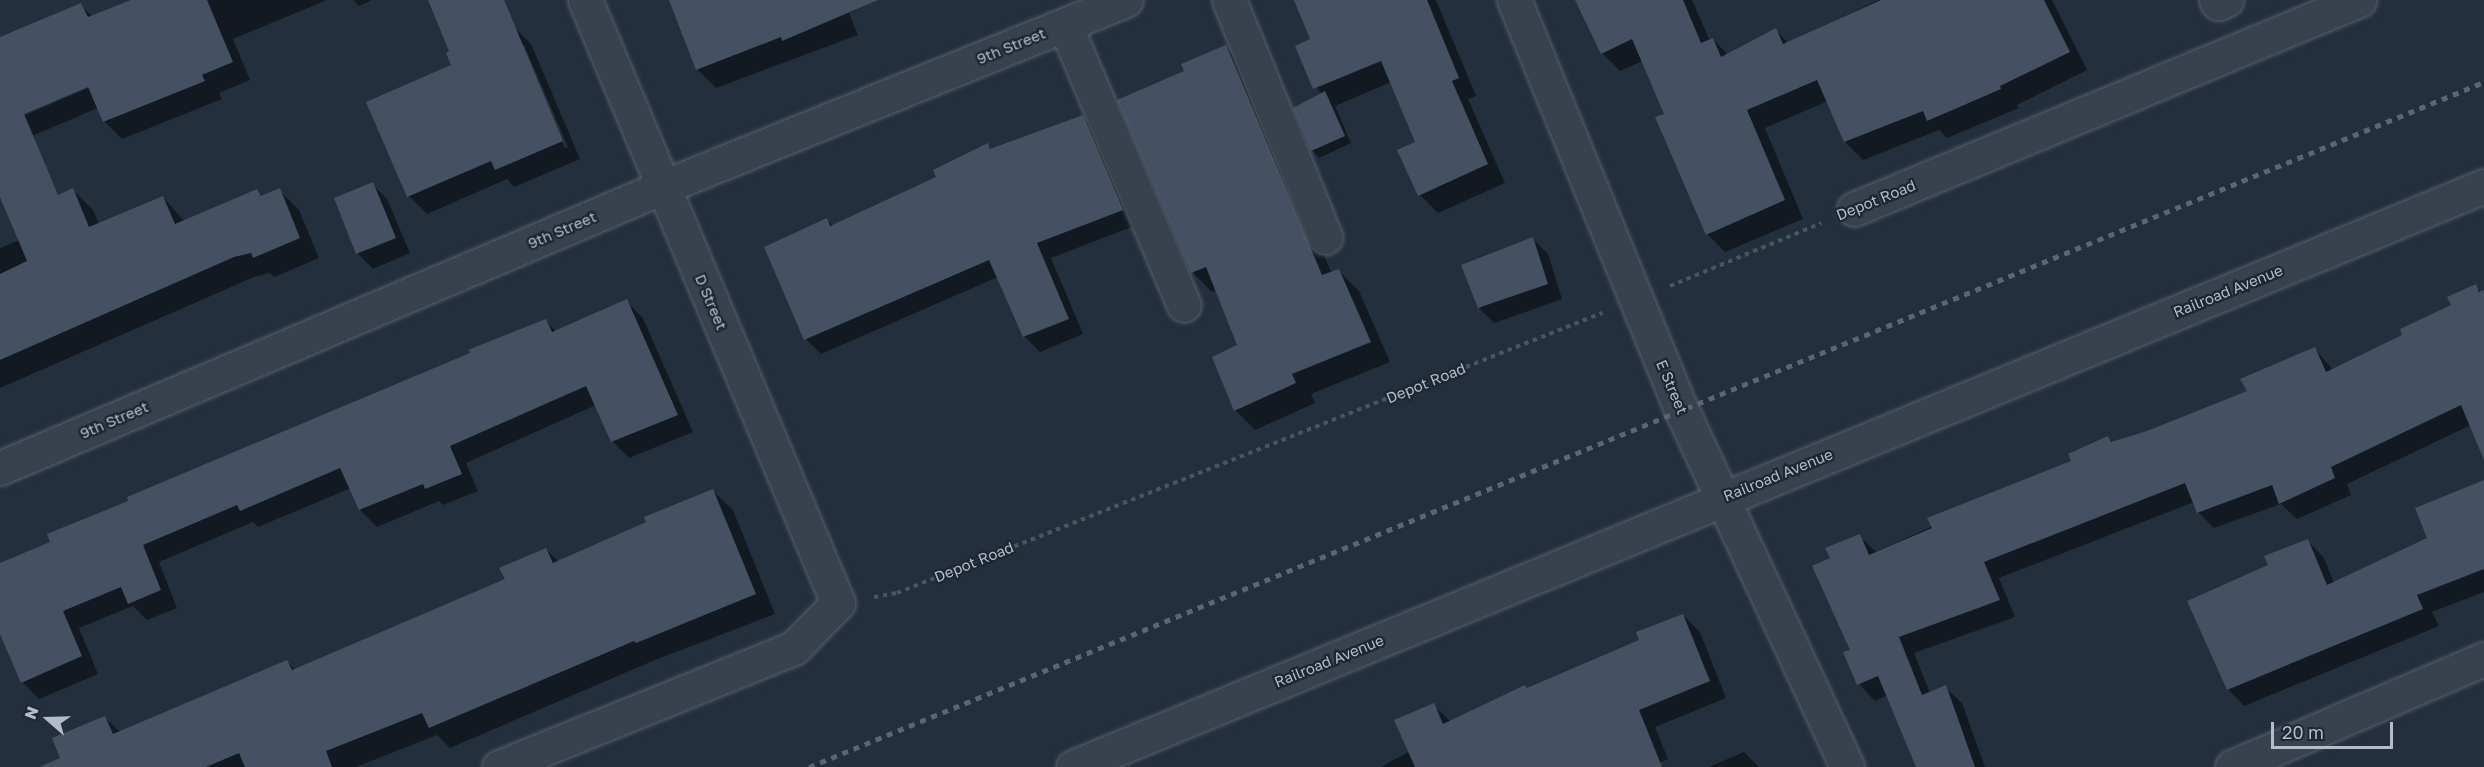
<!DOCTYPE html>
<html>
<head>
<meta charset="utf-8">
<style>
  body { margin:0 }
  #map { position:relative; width:2484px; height:767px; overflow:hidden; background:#242f3e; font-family:"Golos Text",sans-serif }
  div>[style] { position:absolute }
  .shadow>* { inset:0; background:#0007 }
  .building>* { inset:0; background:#455162 }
  .path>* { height:4px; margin-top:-2px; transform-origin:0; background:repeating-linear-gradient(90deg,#44595c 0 4.5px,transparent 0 9px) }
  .roads { filter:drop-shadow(0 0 2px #565f6c) drop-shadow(0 0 2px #565f6c) }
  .minor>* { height:33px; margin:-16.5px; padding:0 16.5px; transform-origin:16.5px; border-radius:16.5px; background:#38414e }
  .rail>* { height:4.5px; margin-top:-2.25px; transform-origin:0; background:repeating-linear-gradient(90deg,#5a6575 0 6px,transparent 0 12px) }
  span { translate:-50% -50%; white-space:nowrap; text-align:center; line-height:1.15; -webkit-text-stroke:4.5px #1d2633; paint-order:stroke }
  .street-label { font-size:15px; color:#b4bcc9 }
  .north { position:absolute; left:18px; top:689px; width:60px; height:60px; -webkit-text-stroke:4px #1d2633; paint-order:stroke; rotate:290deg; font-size:16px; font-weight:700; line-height:24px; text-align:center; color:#b4bcc9 }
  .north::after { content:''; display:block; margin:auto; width:21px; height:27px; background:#b4bcc9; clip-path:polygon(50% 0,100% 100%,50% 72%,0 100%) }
  .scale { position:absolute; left:2271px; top:722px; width:122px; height:27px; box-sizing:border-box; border:3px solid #b4bcc9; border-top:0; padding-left:8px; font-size:18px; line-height:21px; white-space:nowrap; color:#b4bcc9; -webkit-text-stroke:4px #1d2633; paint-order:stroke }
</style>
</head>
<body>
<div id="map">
  <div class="shadow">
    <div style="clip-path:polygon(evenodd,135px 0,327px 0,233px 39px,250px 80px,219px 93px,222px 99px,122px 139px,104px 121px,98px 108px,18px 142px,0 123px,0 39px,81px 5px,92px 17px,135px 0,94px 83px,95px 85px,7px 123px,7px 120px,94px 83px)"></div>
    <div style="clip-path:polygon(353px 0,372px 0,359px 6px)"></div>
    <div style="clip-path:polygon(evenodd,429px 0,498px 0,513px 26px,531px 44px,580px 159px,514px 187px,507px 179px,427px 214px,409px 196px,453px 66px,451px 52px,429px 0,521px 45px,524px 45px,568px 147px,565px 148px,521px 45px)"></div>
    <div style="clip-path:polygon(671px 0,877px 0,849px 13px,858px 35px,716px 88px,698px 70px)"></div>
    <div style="clip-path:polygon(1305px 0,1436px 0,1476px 96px,1468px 99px,1505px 183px,1438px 213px,1420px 195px,1399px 150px,1417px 142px,1391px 82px,1335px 106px,1351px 143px,1319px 158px,1312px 150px,1321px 95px,1297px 46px,1312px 40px)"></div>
    <div style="clip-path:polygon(1594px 0,1692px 0,1710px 41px,1713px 39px,1728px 55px,1776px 30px,1788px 43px,1878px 0,2052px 0,2087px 70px,2017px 105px,2019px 108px,1947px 138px,1939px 130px,1863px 160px,1845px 142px,1828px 101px,1765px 128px,1803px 219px,1725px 252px,1707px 234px,1666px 114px,1643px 61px,1620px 71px,1602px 53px)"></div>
    <div style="clip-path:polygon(1225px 47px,1245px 67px,1332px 274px,1339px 271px,1359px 291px,1390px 362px,1311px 394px,1315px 403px,1255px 430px,1235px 410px,1239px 345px,1217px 290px,1212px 292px,1192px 272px,1186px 72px)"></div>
    <div style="clip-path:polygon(1082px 116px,1097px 131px,1137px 225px,1051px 258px,1083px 334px,1040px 352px,1025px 337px,998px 277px,821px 354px,806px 339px,827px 220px,833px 226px,938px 178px,987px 145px,992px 150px)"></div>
    <div style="clip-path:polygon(372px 184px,387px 199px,410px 253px,373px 269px,358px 254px,336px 199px)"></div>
    <div style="clip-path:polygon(73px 190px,93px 210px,99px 224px,163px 197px,184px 221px,257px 191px,263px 197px,279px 190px,299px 210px,319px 258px,274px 277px,270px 273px,254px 277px,0 388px,0 248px,44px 230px)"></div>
    <div style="clip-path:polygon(1533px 239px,1548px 254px,1562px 299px,1494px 323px,1479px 308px)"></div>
    <div style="clip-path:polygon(2475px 286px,2484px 295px,2484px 457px,2471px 425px,2347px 484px,2351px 495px,2297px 519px,2281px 504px,2214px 528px,2198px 512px,2194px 502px,1999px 578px,2015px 617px,1914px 653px,1930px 693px,1945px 687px,1962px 703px,1985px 767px,1918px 767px,1887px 695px,1875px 701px,1859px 684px,1832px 558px,1859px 536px,1876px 552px,2073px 462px,2107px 438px,2113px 443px,2147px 432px,2249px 392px,2315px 349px,2334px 371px,2404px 336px,2453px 306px)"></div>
    <div style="clip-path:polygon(626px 301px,643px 318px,693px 432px,629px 458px,612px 441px,596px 405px,466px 463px,478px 491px,443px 505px,439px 501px,377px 527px,360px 510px,351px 488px,258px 527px,253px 522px,159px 562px,177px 608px,147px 620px,133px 606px,79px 628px,98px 674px,39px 699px,22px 682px,0 630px,0 580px,546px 321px,557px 332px)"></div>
    <div style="clip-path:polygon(2484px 481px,2484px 592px,2432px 612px,2439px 626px,2244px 706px,2228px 689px,2270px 566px,2308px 541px,2324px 558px,2334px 583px,2429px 539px)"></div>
    <div style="clip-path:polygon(713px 491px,733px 510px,775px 614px,655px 660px,450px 748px,437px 735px,356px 767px,66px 767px,105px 718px,121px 733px,287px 662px,295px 670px,507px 580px,545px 549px,559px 562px)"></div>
    <div style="clip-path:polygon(1683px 615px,1700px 632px,1726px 698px,1655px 727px,1668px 759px,1650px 767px,1381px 767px,1410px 751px,1433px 705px,1451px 722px,1641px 641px)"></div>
    <div style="clip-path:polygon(1744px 752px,1759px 767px,1709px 767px)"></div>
  </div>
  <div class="building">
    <div style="clip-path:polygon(131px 0,207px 0,233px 62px,202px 75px,205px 81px,103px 122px,88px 87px,24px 114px,58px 195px,73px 188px,89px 227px,163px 196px,175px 224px,257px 189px,261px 196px,280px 188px,300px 238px,253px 258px,251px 253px,234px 257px,0 360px,0 274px,27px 261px,0 197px,0 37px,81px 3px,88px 17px)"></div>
    <div style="clip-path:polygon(428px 0,504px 0,563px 141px,495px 170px,491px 161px,407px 197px,366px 102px,451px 65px,446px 53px,449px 51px)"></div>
    <div style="clip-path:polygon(669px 0,878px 0,782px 41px,781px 37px,696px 70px)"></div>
    <div style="clip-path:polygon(1294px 0,1427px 0,1459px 78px,1452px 81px,1488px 164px,1418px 196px,1397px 150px,1415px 142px,1381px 61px,1313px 89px,1295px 46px,1310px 39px)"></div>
    <div style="clip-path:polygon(1575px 0,1683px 0,1701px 43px,1713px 38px,1721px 57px,1776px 28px,1783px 44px,1881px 0,2044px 0,2070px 52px,2000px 86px,2001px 89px,1927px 121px,1923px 111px,1844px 142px,1817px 80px,1747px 110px,1785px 200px,1706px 235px,1655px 117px,1664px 114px,1632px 39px,1601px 54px)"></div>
    <div style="clip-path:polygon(1226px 45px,1322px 275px,1339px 269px,1371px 342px,1292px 374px,1296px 383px,1234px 411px,1212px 357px,1237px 345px,1206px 267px,1191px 273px,1117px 100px,1184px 71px,1181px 64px)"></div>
    <div style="clip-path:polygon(1325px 91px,1345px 136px,1311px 151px,1293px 108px)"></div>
    <div style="clip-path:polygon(1083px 115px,1123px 210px,1037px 243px,1069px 319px,1023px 337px,989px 260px,804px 340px,764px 247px,827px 218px,830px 226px,936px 177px,933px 170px,988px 143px,990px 149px)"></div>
    <div style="clip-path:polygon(373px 182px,396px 238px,356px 254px,334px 198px)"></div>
    <div style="clip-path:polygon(1533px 237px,1548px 284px,1478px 308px,1461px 265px)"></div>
    <div style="clip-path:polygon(2476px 284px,2479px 292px,2484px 290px,2484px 460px,2461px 405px,2331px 467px,2335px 478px,2279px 504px,2272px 485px,2197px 513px,2185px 483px,1984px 562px,2000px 600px,1899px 637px,1922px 695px,1946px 685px,1975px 767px,1916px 767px,1878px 676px,1857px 685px,1843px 652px,1850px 650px,1812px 566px,1830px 558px,1825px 548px,1860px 534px,1869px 555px,1932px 528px,1927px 518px,2071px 461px,2068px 454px,2108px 436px,2111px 442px,2147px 431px,2247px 391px,2240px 379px,2315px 347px,2326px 372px,2402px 335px,2400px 329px,2451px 305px,2447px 297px)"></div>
    <div style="clip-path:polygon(627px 299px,678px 415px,611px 442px,586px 386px,450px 446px,462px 474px,425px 489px,423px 484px,359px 510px,340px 468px,240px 511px,237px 505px,143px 545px,161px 590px,128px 604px,121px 587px,63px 611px,82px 656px,21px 683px,0 634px,0 563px,50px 542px,47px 534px,128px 501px,127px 497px,470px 353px,468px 350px,546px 319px,552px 332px)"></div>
    <div style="clip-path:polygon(2484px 480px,2484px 569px,2417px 595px,2423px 609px,2227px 690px,2187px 601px,2268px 565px,2264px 556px,2308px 539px,2327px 585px,2427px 538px,2415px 508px)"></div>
    <div style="clip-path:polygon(713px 489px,756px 594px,636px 643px,634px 641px,429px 728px,422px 713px,326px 751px,332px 767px,245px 767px,239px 753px,206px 767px,39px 767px,60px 758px,52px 738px,105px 716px,113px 734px,287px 660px,292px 670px,505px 579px,499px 568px,546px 548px,553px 563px,646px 522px,644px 517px)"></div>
    <div style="clip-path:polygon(1683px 614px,1710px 681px,1639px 710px,1662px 767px,1415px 767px,1394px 720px,1434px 703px,1443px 724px,1525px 685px,1527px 688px,1639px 640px,1636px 632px)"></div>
  </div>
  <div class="path">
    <div style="left:1670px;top:286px;width:164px;rotate:-22.6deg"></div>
    <div style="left:874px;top:597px;width:23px;rotate:-10deg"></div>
    <div style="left:897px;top:593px;width:759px;rotate:-21.66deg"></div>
  </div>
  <div class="roads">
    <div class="minor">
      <div style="left:1229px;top:0;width:256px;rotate:67.9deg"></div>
      <div style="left:1514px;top:0;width:444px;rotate:67.8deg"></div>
      <div style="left:1682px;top:411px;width:392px;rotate:65.1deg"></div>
      <div style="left:2216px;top:0;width:4px;rotate:56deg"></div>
      <div style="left:2218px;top:3px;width:9px;rotate:-21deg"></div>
      <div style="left:1065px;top:25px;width:304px;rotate:67deg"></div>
      <div style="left:1854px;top:209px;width:547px;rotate:-22.48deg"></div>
      <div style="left:0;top:468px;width:720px;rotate:-22.97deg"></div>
      <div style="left:663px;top:187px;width:499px;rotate:-22deg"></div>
      <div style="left:499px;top:767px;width:318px;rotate:-22deg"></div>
      <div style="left:794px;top:648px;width:63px;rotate:-45.6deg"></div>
      <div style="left:838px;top:603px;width:654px;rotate:-112.76deg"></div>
      <div style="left:1073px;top:767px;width:1526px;rotate:-22.38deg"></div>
      <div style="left:2232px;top:767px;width:274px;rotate:-23.2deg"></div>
    </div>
  </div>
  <div class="rail">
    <div style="left:809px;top:767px;width:1810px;rotate:-22.24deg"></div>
  </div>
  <div class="street-label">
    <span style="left:1011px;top:46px;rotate:-22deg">9th Street</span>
    <span style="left:1876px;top:200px;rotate:-22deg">Depot Road</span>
    <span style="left:562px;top:230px;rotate:-23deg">9th Street</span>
    <span style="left:2228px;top:291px;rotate:-22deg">Railroad Avenue</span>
    <span style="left:711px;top:302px;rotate:67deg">D Street</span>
    <span style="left:1426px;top:383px;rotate:-22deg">Depot Road</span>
    <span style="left:1672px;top:387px;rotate:67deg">E Street</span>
    <span style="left:114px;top:420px;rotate:-23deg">9th Street</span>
    <span style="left:1778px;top:475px;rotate:-22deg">Railroad Avenue</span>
    <span style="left:974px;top:562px;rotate:-22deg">Depot Road</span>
    <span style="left:1329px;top:661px;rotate:-22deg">Railroad Avenue</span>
  </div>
  <div class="north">N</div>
  <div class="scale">20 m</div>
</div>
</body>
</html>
